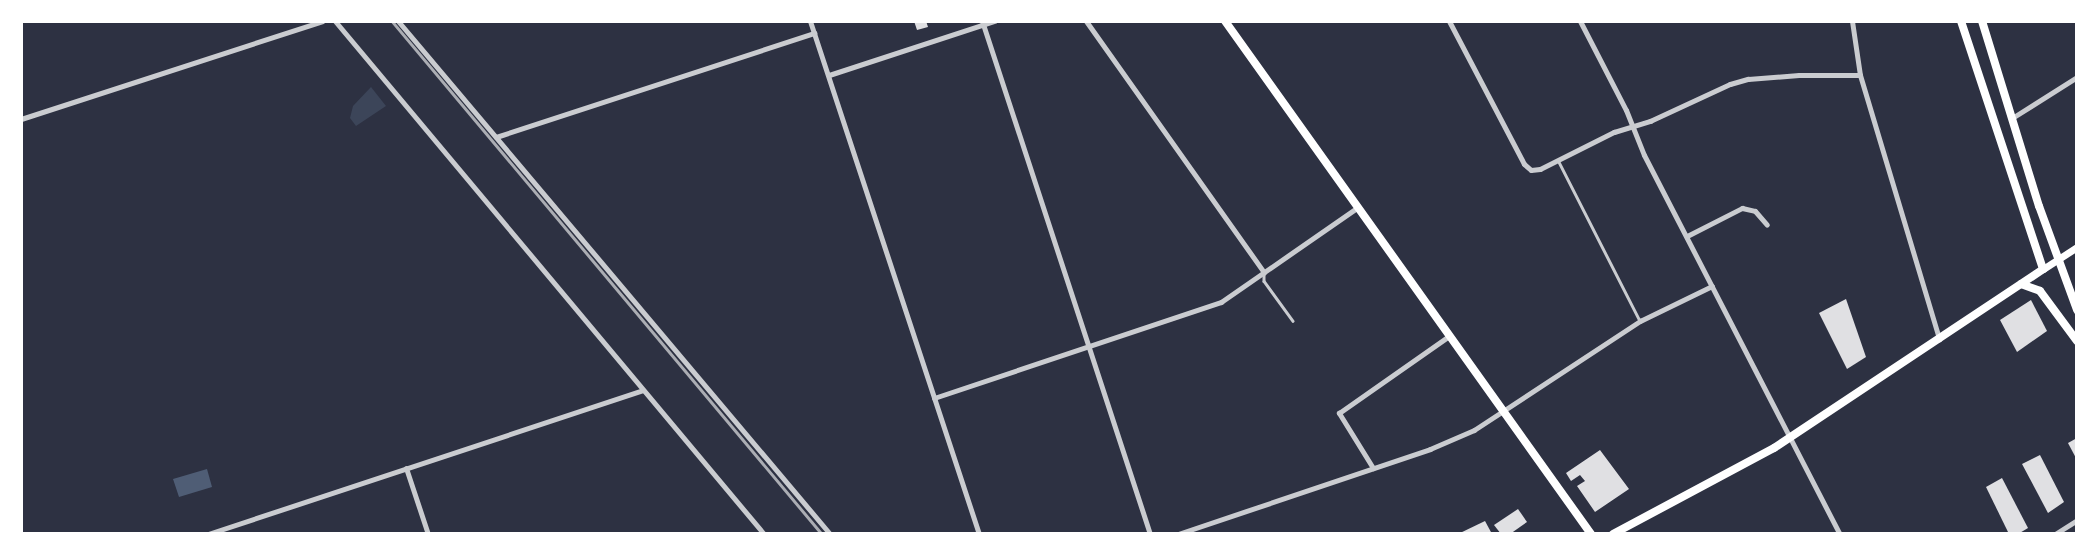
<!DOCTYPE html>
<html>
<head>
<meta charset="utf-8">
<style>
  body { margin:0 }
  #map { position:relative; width:2098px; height:555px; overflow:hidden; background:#2d3142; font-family:Literata,serif }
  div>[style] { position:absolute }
  .green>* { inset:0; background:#3c4559 }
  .water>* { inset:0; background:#4f5d75 }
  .building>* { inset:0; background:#e0e0e3 }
  .service>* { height:2.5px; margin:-1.25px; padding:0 1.25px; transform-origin:1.25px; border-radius:1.25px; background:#caccd0 }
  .minor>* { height:5px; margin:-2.5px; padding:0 2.5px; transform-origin:2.5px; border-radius:2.5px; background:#caccd0 }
  .secondary>* { height:7px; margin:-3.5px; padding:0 3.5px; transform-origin:3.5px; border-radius:3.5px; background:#fff }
  .primary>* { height:8px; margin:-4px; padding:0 4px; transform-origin:4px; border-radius:4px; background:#fff }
  .rail>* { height:2.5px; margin:-1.25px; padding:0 1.25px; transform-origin:1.25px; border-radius:1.25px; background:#abadb3 }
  span { translate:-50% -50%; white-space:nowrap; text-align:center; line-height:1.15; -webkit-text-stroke:6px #fff; paint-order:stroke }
  .frame { position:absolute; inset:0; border:23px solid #fff; pointer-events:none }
</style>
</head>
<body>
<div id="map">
  <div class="green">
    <div style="clip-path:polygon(371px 87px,386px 106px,356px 126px,350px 118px,353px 106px)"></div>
  </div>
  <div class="water">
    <div style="clip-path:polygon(207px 469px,212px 487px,179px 497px,173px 479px)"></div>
  </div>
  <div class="building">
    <div style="clip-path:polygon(914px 21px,926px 21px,928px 27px,917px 30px)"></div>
    <div style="clip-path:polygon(1846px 299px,1866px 357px,1847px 369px,1819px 313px)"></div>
    <div style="clip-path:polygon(2031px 300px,2047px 331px,2017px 352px,2000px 320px)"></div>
    <div style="clip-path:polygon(2077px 438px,2077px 460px,2068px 443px)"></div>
    <div style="clip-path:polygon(1600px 450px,1629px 489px,1595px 512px,1577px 486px,1585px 481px,1580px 475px,1571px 481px,1566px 473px)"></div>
    <div style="clip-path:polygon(2040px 455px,2064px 502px,2048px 513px,2022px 464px)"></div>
    <div style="clip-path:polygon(2002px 478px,2028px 528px,2018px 534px,2009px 534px,1986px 487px)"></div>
    <div style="clip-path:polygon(1518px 509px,1527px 522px,1510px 534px,1501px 534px,1494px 525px)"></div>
    <div style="clip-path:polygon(1485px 521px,1492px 534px,1458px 534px)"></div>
  </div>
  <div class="service">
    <div style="left:1558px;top:160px;width:178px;rotate:63deg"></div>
    <div style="left:1264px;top:275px;width:6px;rotate:90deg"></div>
    <div style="left:1264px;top:281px;width:49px;rotate:54.1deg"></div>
  </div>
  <div class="minor">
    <div style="left:335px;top:21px;width:669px;rotate:50.1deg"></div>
    <div style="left:398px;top:21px;width:671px;rotate:49.9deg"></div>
    <div style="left:810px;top:21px;width:540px;rotate:71.77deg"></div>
    <div style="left:982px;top:21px;width:540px;rotate:71.87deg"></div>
    <div style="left:1086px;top:21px;width:308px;rotate:54.7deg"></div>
    <div style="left:1449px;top:21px;width:161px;rotate:62.3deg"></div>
    <div style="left:1524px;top:164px;width:9px;rotate:41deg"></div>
    <div style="left:1531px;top:170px;width:9px;rotate:-6deg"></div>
    <div style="left:1540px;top:169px;width:83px;rotate:-26.6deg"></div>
    <div style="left:1614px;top:132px;width:38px;rotate:-17deg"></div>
    <div style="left:1650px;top:121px;width:88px;rotate:-24.8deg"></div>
    <div style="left:1730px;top:84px;width:19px;rotate:-16deg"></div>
    <div style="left:1748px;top:79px;width:51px;rotate:-4.5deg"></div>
    <div style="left:1799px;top:75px;width:61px"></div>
    <div style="left:1580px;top:21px;width:100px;rotate:62.7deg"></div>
    <div style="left:1626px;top:110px;width:48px;rotate:68.2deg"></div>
    <div style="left:1644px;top:155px;width:427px;rotate:62.7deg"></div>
    <div style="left:1852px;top:21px;width:55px;rotate:81.6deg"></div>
    <div style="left:1860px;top:75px;width:276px;rotate:73.3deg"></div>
    <div style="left:829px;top:75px;width:174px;rotate:-18.1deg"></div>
    <div style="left:2012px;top:118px;width:77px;rotate:-32.2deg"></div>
    <div style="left:21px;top:119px;width:317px;rotate:-18deg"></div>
    <div style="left:496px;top:137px;width:335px;rotate:-18.1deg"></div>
    <div style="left:1687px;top:236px;width:62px;rotate:-27deg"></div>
    <div style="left:1742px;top:208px;width:13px;rotate:13deg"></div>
    <div style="left:1755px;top:211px;width:18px;rotate:49deg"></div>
    <div style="left:934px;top:398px;width:303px;rotate:-18.5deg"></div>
    <div style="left:1221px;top:302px;width:167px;rotate:-34.7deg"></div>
    <div style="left:406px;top:468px;width:70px;rotate:71.6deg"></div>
    <div style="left:1373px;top:468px;width:65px;rotate:-121.7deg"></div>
    <div style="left:1339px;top:413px;width:134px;rotate:-35deg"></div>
    <div style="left:208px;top:534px;width:458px;rotate:-18.3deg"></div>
    <div style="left:1178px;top:534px;width:266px;rotate:-18.6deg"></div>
    <div style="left:1430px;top:449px;width:48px;rotate:-23.4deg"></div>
    <div style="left:1474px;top:430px;width:199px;rotate:-33.3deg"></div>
    <div style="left:1640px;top:321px;width:80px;rotate:-25.9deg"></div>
    <div style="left:2055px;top:534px;width:26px;rotate:-32deg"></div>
  </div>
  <div class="secondary">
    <div style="left:2043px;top:269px;width:40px;rotate:-32.9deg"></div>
  </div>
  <div class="primary">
    <div style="left:1225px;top:21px;width:630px;rotate:54.49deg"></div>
    <div style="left:1982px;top:21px;width:194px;rotate:72.9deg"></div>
    <div style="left:2039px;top:206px;width:111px;rotate:69.9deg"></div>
    <div style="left:2021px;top:284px;width:20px;rotate:20deg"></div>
    <div style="left:2040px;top:291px;width:62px;rotate:53.5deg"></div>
    <div style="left:1613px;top:534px;width:183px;rotate:-28.1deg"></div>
    <div style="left:1774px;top:448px;width:323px;rotate:-33.6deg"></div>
    <div style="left:2043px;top:269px;width:261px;rotate:-108.3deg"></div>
  </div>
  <div class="rail">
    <div style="left:392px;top:21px;width:669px;rotate:50.03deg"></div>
  </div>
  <div class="frame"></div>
</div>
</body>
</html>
